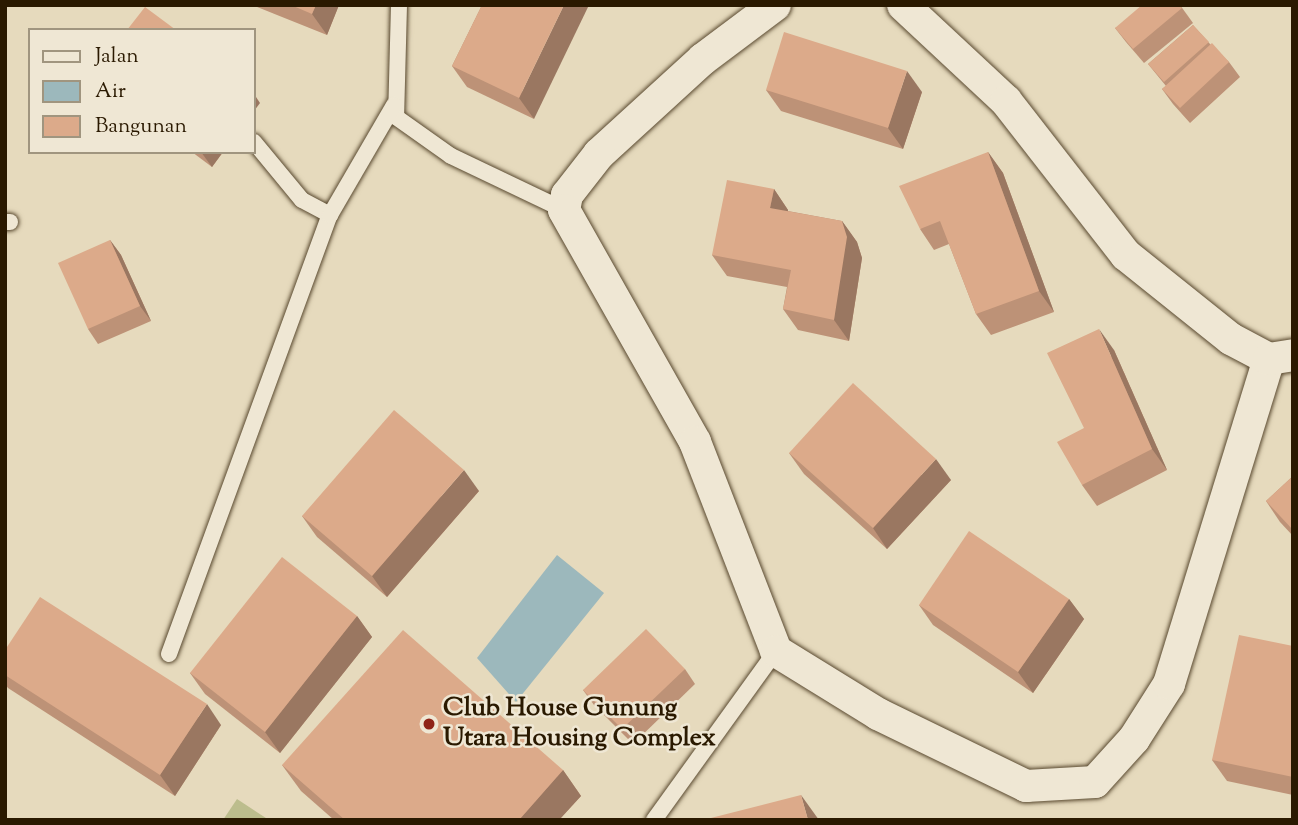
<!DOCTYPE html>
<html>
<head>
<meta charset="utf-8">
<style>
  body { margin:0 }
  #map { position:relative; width:1298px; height:825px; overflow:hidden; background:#e6dabd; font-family:"Sorts Mill Goudy",serif }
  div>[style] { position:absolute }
  .green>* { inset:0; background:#bcbd8d }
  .water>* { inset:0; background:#9cb8bc }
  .roads { filter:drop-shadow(0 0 2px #59492f) drop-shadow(0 0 2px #59492f) }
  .service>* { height:16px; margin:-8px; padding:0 8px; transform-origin:8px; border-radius:8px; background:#efe7d4 }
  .minor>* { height:32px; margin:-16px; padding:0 16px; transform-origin:16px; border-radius:16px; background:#efe7d4 }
  .wall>* { inset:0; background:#bd9277 }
  .shaded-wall>* { inset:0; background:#9a7761 }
  .building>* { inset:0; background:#dcaa8a }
  .dots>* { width:19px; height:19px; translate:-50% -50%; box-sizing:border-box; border:4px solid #efe7d4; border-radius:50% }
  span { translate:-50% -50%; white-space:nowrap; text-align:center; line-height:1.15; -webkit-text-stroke:5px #efe7d4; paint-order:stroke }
  .poi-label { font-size:26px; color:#2a1900; font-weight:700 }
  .left { translate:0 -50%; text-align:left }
  .frame { position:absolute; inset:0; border:7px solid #2a1900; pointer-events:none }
  .legend { position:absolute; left:28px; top:28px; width:228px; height:126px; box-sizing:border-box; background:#efe7d4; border:2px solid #a0957f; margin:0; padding:9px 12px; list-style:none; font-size:21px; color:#2a1900 }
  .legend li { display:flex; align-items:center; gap:14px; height:35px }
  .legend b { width:35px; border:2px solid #a0957f }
</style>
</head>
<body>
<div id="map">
  <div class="green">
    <div style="clip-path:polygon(237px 799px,269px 820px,223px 820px)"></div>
  </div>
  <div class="water">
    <div style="clip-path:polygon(557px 555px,604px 593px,516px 702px,477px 658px)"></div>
  </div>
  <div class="roads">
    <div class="service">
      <div style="left:399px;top:5px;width:112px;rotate:91.5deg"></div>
      <div style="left:396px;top:117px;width:67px;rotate:35.3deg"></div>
      <div style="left:451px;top:156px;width:125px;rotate:25.5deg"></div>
      <div style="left:254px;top:142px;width:75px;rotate:50.4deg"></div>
      <div style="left:302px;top:200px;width:32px;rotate:28deg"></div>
      <div style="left:5px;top:222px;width:5px"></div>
      <div style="left:169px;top:654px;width:468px;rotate:-69.9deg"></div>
      <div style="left:330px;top:215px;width:127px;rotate:-59.8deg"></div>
      <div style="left:654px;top:820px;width:208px;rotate:-54.2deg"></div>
    </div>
    <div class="minor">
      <div style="left:775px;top:5px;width:90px;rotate:143.1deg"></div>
      <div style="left:703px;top:59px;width:141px;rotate:137.6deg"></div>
      <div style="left:599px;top:154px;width:52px;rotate:128deg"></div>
      <div style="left:567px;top:195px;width:15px;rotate:101deg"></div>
      <div style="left:564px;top:210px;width:266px;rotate:60.5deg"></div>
      <div style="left:695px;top:442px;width:224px;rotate:68.8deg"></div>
      <div style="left:776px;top:651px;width:120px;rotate:31.7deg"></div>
      <div style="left:878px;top:714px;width:165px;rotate:25.9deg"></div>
      <div style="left:1026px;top:786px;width:69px;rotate:-3.3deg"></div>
      <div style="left:1095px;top:782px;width:58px;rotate:-47.8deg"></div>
      <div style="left:1134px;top:739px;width:65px;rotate:-57.5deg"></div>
      <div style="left:1169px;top:684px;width:340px;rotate:-72.9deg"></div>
      <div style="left:903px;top:5px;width:141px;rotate:43deg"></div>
      <div style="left:1006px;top:101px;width:195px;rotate:52.1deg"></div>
      <div style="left:1126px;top:255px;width:134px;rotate:38.7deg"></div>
      <div style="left:1231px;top:339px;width:43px;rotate:27.8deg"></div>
      <div style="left:1269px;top:359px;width:24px;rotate:-9deg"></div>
    </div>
  </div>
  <div class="wall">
    <div style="clip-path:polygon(252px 5px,339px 5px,327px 35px)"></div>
    <div style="clip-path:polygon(482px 5px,534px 119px,467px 87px,452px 66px)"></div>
    <div style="clip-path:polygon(1180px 5px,1193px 23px,1144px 63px,1126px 42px,1115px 28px)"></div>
    <div style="clip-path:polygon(1193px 25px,1210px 44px,1229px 62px,1240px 77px,1190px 123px,1173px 104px,1162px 89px,1166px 86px,1148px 64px)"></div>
    <div style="clip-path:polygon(766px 90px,922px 92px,903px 149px,781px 111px)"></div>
    <div style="clip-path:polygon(192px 152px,223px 152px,212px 167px)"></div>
    <div style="clip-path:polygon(988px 152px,1003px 173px,1054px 312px,991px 335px,976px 314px,949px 244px,934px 250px,920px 229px)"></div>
    <div style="clip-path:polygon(774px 189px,788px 210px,788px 211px,842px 221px,857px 242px,862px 258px,849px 341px,798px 330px,783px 309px,787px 287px,727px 276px,712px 255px)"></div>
    <div style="clip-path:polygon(110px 240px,121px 255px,151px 321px,98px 344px,88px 329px)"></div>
    <div style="clip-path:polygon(1114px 350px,1167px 470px,1097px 506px,1082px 485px,1084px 428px)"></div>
    <div style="clip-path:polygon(789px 453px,951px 480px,887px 549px,804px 474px)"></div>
    <div style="clip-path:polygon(1293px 476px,1293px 536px,1280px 522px,1266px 501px)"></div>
    <div style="clip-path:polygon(479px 491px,387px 597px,317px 537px,302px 516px)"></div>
    <div style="clip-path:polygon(1069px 599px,1084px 619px,1033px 693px,933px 625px,919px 605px)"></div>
    <div style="clip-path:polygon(357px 616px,372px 637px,280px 753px,205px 694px,190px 673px)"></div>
    <div style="clip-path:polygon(1293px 646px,1293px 795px,1227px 781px,1212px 760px)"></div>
    <div style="clip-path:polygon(5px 650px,221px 725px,175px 796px,8px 688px,5px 684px)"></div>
    <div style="clip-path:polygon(685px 669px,695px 684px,633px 744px,594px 705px,583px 690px)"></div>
    <div style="clip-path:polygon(282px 765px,563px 770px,581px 796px,559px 820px,334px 820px,301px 791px)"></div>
  </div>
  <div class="shaded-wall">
    <div style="clip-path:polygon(316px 5px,339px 5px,327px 35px,312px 14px)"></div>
    <div style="clip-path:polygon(564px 5px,589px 5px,534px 119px,519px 98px)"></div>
    <div style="clip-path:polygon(907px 71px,922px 92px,903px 149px,888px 128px)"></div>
    <div style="clip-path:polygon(254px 94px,260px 103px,254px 111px)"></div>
    <div style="clip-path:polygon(201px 152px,223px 152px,212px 167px)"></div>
    <div style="clip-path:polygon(988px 152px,1003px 173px,1054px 312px,1039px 291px)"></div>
    <div style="clip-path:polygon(774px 189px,788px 210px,785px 229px,770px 208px)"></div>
    <div style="clip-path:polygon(842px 221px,857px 242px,862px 258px,849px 341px,834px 320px)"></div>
    <div style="clip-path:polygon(110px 240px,121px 255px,151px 321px,140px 306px)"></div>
    <div style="clip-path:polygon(1099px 329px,1114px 350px,1167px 470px,1152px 449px)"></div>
    <div style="clip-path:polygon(936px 459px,951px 480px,887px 549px,873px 528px)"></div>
    <div style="clip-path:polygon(464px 470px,479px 491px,387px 597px,372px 576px)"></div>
    <div style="clip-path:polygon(1069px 599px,1084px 619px,1033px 693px,1018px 672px)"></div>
    <div style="clip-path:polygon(357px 616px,372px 637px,280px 753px,265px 732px)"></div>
    <div style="clip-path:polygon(207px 704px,221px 725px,175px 796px,160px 775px)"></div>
    <div style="clip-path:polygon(563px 770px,581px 796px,559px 820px,519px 820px)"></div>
    <div style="clip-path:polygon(801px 795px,819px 820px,808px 820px)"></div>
  </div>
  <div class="building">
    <div style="clip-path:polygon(291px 5px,316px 5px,312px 14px)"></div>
    <div style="clip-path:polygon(482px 5px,564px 5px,519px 98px,452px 66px)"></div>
    <div style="clip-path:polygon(1142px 5px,1180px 5px,1182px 8px,1133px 49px,1115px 28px)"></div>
    <div style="clip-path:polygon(145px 7px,176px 30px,127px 30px)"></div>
    <div style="clip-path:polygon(1193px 25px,1209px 42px,1164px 82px,1148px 64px)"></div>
    <div style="clip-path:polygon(784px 32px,907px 71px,888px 128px,766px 90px)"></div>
    <div style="clip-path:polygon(1212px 43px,1229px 62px,1180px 108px,1162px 89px)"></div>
    <div style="clip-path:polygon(988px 152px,1039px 291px,976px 314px,940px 221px,920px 229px,899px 186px)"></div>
    <div style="clip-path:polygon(727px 180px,774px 189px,770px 208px,842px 221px,847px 237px,834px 320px,783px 309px,791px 270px,712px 255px)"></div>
    <div style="clip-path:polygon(110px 240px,140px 306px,88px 329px,58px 263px)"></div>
    <div style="clip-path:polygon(1099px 329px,1152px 449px,1082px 485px,1057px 442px,1084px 428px,1047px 353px)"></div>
    <div style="clip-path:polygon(853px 383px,936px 459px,873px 528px,789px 453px)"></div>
    <div style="clip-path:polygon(394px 410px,464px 470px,372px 576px,302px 516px)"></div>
    <div style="clip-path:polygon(1293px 476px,1293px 530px,1266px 501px)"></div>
    <div style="clip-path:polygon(969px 531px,1069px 599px,1018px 672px,919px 605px)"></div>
    <div style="clip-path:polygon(282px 557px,357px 616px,265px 732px,190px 673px)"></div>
    <div style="clip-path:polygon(40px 597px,207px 704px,160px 775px,5px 675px,5px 650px)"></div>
    <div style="clip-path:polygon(646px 629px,685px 669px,622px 729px,583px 690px)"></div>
    <div style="clip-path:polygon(403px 630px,563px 770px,519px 820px,345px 820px,282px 765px)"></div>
    <div style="clip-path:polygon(1239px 635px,1293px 646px,1293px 777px,1212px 760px)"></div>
    <div style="clip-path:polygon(801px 795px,808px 820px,703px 820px)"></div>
  </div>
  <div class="dots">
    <div style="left:429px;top:724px;background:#8f2418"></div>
  </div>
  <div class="poi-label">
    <span class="left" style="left:443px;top:724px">Club House Gunung<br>Utara Housing Complex</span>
  </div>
  <div class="frame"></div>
  <ul class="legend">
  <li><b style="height:9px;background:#efe7d4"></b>Jalan</li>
  <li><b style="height:19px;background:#9cb8bc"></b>Air</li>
  <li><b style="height:19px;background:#dcaa8a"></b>Bangunan</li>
  </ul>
</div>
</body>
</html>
